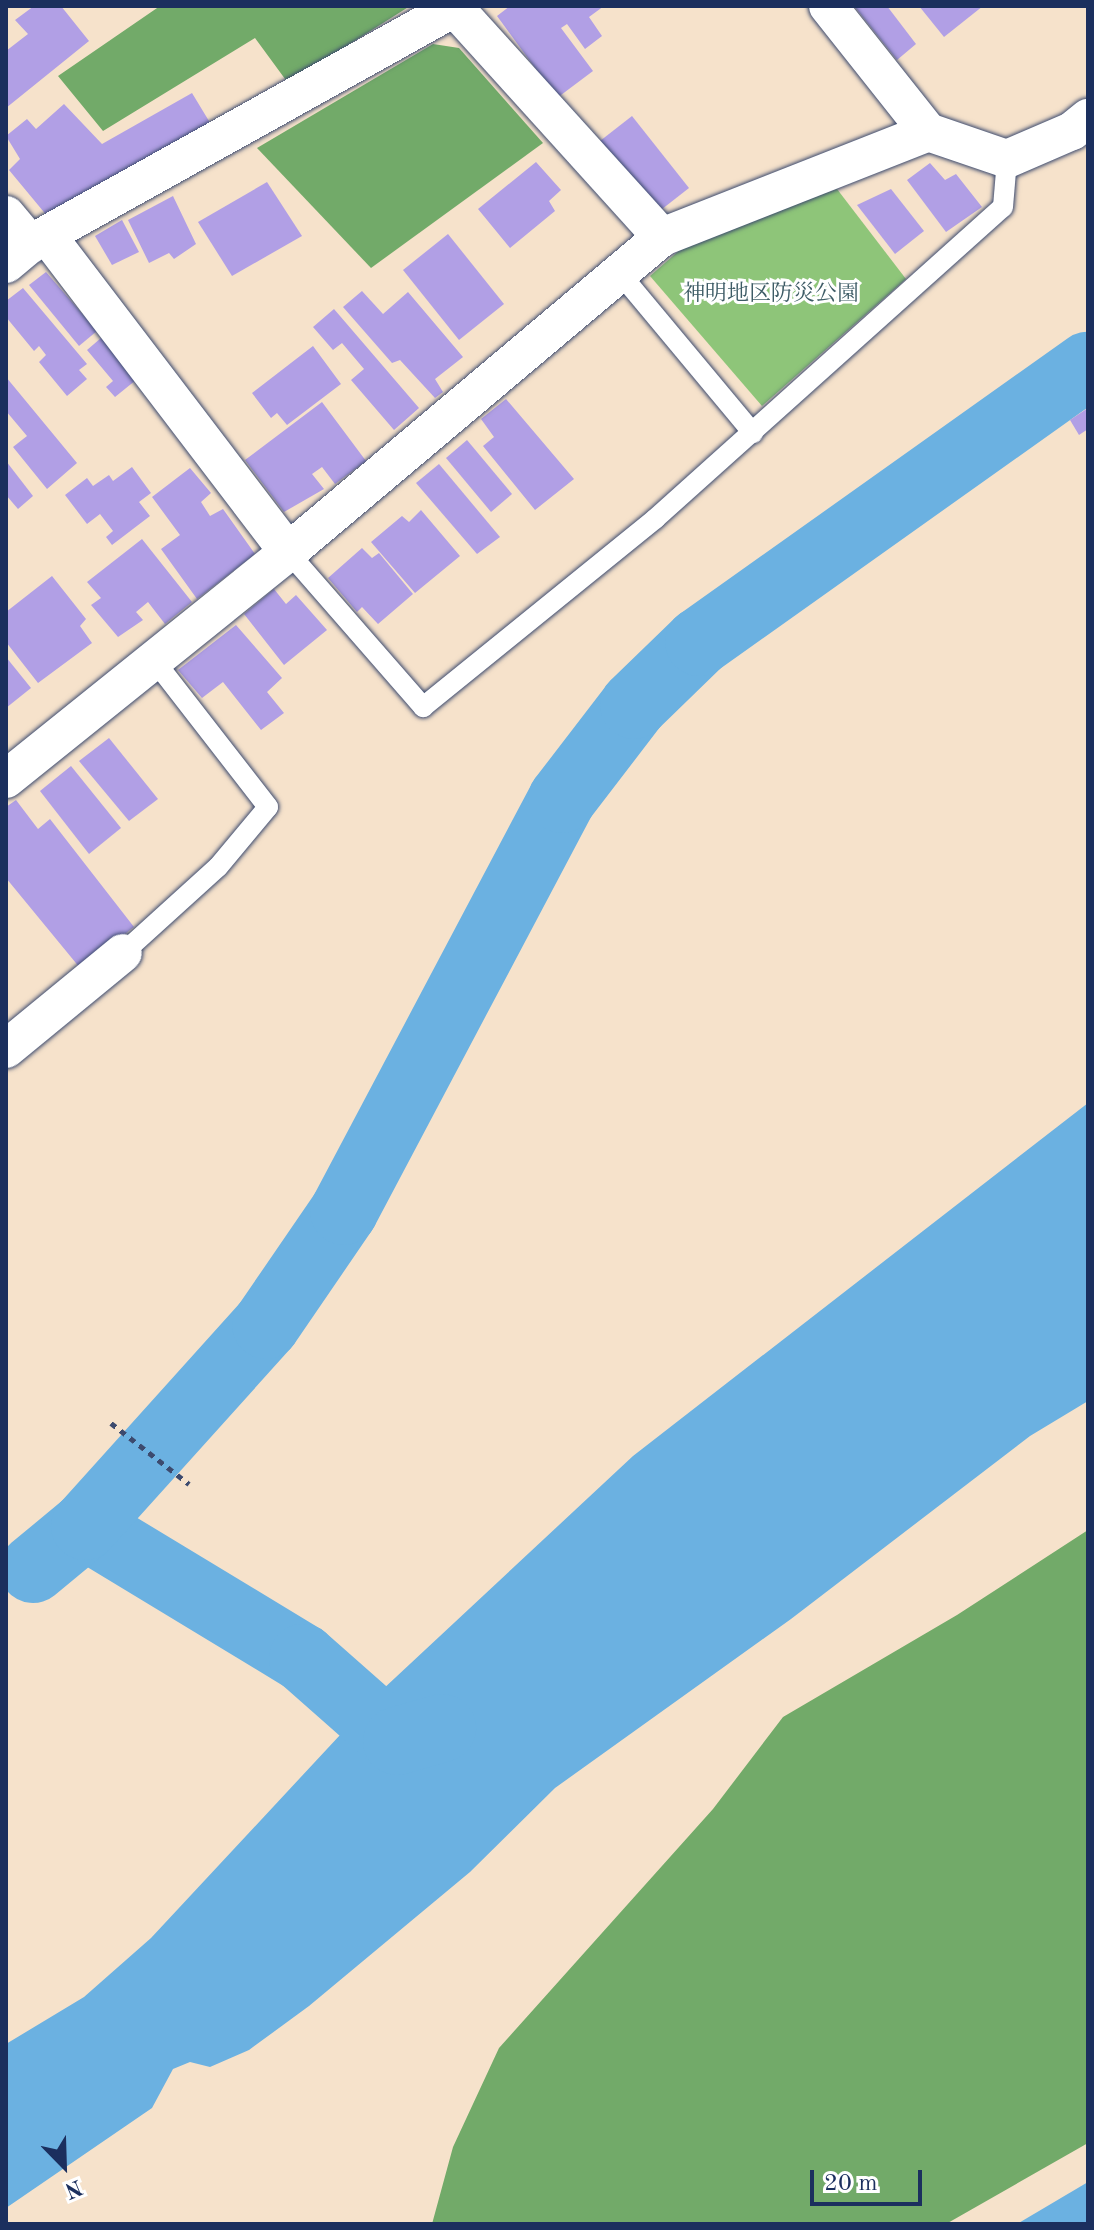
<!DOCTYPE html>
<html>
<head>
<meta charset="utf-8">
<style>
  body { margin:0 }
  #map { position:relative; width:1094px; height:2230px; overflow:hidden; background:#f6e2cb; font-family:"Old Standard TT","Noto Serif JP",serif }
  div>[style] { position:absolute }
  .green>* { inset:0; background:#8ec579 }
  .forest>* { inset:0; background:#72aa69 }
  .water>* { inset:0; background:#6bb1e1 }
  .river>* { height:68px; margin:-34px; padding:0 34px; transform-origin:34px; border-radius:34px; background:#6bb1e1 }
  .building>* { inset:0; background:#b19fe5 }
  .path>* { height:5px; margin-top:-2.5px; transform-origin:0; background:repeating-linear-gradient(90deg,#3c4a6e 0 6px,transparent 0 12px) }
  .roads { filter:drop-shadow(0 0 2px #3c4a6e) drop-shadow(0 0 2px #3c4a6e) }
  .lane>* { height:20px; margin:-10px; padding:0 10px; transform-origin:10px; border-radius:10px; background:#fff }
  .street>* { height:38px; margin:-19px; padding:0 19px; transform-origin:19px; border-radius:19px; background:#fff }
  span { translate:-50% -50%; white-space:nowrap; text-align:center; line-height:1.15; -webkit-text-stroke:6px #fff; paint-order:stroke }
  .park-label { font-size:22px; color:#3e5c66 }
  .frame { position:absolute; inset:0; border:8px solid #1b2f5e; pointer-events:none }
  .north { position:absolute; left:24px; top:2126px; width:80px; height:80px; -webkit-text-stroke:6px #fff; paint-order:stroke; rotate:157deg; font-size:22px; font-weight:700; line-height:32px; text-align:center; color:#1b2f5e }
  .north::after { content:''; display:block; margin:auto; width:28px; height:36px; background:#1b2f5e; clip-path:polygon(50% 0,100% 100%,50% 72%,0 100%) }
  .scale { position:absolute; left:810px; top:2170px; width:112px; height:36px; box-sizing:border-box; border:4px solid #1b2f5e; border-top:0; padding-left:10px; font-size:24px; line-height:28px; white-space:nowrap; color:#1b2f5e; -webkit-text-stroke:6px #fff; paint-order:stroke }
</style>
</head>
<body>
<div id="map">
  <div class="green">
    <div style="clip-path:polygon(837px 189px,906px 279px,762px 406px,650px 276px,690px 241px)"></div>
  </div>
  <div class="forest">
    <div style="clip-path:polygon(160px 6px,410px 6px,288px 83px,255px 38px,103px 131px,58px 76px)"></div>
    <div style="clip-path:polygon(433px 44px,459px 48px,543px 143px,371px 268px,257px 148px)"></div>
    <div style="clip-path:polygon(1088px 1530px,1088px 2143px,946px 2224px,432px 2224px,453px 2147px,499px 2048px,713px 1809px,783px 1717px,957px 1615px)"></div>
  </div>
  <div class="water">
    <div style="clip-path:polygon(1088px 1103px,1088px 1401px,1030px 1436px,791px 1619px,555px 1788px,470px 1872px,309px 2006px,249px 2050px,210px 2067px,190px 2062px,173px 2069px,152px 2108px,6px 2208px,6px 2044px,84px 1997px,151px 1938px,381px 1691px,633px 1456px)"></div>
    <div style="clip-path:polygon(1088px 2182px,1088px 2224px,1017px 2224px)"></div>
  </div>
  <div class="river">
    <div style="left:85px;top:1526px;width:255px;rotate:31.2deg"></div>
    <div style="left:303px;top:1658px;width:125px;rotate:41.4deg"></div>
    <div style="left:397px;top:1741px;width:47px;rotate:-16.1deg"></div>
    <div style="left:33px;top:1569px;width:67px;rotate:-39.6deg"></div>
    <div style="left:85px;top:1526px;width:270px;rotate:-48deg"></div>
    <div style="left:266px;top:1325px;width:138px;rotate:-55.6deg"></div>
    <div style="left:344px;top:1211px;width:466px;rotate:-62.1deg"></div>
    <div style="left:562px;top:799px;width:118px;rotate:-52.5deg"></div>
    <div style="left:634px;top:705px;width:91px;rotate:-44.1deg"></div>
    <div style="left:699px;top:642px;width:477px;rotate:-35.4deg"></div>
  </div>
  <div class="building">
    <div style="clip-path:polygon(34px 6px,61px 6px,89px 41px,6px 108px,6px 51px,28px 34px,15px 20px)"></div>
    <div style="clip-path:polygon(510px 6px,604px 6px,589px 17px,602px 36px,585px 49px,567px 24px,561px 28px,593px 71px,557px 98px,497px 16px)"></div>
    <div style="clip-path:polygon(854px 6px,887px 6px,916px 44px,897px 60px)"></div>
    <div style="clip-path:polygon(919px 6px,983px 6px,944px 37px)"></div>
    <div style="clip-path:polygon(192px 93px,212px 126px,48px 217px,9px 170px,20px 159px,6px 136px,27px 119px,36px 129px,64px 104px,102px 144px)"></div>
    <div style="clip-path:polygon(632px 116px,689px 188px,657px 213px,600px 141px)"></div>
    <div style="clip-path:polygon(536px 162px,561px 190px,549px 201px,555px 211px,510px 248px,478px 209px)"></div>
    <div style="clip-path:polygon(930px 163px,945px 180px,956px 174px,982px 207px,946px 232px,907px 180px)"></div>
    <div style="clip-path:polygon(267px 182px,302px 236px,232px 276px,198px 222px)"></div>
    <div style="clip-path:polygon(891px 189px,924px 231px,895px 254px,857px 205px)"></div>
    <div style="clip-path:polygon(173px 196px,196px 244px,174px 259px,169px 253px,149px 263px,128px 220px)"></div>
    <div style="clip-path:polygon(122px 220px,139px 252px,112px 265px,95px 236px)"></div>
    <div style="clip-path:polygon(448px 234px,504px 304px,459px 340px,403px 270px)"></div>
    <div style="clip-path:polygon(46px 272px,97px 331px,79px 346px,29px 285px)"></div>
    <div style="clip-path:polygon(23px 288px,87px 364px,79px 370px,87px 379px,67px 396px,39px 362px,46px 355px,39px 346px,34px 351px,6px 317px,6px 301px)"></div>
    <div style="clip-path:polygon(362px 291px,383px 314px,408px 292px,463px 357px,435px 379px,443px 392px,435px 398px,400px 360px,392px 363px,343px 307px)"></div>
    <div style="clip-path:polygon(334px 309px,419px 408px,394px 430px,351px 380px,364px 369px,342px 343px,333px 350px,313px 327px)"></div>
    <div style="clip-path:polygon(101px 338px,136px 380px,115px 397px,106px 387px,113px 381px,87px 350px)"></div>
    <div style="clip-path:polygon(313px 346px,341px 384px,287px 425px,277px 413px,271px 418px,252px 393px)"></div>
    <div style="clip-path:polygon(6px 377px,77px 463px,47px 489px,13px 447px,27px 436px,6px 411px)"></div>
    <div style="clip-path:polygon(506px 399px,574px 479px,535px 510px,483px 446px,494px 437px,481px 419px)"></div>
    <div style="clip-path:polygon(322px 402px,366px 461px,335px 484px,322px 467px,312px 474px,324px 489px,284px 512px,245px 460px)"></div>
    <div style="clip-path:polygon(1088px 408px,1088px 429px,1079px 435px,1070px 420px)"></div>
    <div style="clip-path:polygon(467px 440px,512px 494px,491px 512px,446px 458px)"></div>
    <div style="clip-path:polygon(6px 461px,33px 496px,18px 509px,6px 495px)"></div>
    <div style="clip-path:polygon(439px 464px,500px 537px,477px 554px,416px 483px)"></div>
    <div style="clip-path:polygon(132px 467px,151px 493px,139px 502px,150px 516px,112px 545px,106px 537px,113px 531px,100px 514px,87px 524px,65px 495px,87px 478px,93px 486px,109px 475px,113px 481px)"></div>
    <div style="clip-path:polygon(190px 468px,211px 493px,201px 502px,210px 516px,223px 509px,255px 554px,197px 599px,161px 549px,180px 535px,152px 497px)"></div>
    <div style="clip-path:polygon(421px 510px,460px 556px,415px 593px,371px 542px,402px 516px,409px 522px)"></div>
    <div style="clip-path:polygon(142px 539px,192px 602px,165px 624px,148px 602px,136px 612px,143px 620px,118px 637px,91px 605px,101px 598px,87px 582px)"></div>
    <div style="clip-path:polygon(362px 548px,372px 558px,379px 553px,413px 594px,378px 624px,362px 607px,357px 612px,328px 578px)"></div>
    <div style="clip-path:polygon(52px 576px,86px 619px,80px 626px,92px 643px,38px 683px,6px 642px,6px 612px)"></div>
    <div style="clip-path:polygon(274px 589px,286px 604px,296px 595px,327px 630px,284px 665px,244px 614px)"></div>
    <div style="clip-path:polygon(236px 625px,282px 678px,267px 692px,284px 713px,261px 730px,223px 682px,202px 698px,178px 670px)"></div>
    <div style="clip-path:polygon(6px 657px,31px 688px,6px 708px)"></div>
    <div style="clip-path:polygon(109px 738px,158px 799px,129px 821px,79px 761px)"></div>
    <div style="clip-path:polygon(71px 766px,121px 828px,89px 854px,40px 791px)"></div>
    <div style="clip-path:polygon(16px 800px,38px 829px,50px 819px,134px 927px,80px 968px,6px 878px,6px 807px)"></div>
  </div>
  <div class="path">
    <div style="left:111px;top:1423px;width:99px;rotate:38deg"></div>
  </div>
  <div class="roads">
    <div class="lane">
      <div style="left:618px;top:271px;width:211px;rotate:50.2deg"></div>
      <div style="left:288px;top:552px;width:206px;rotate:48.9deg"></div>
      <div style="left:423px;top:707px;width:299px;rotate:-39deg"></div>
      <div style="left:655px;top:519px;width:467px;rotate:-41.9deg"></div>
      <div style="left:1003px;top:207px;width:48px;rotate:-85.2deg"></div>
      <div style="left:123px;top:953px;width:128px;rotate:-42.2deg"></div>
      <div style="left:218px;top:867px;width:78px;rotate:-50.2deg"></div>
      <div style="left:268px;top:807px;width:186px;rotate:-127.8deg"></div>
    </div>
    <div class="street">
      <div style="left:453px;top:6px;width:312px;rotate:47.9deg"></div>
      <div style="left:828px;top:6px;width:161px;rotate:51.6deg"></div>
      <div style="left:928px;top:132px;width:83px;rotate:18.9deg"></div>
      <div style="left:1007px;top:159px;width:71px;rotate:-23.3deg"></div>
      <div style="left:1072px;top:131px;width:21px;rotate:-39deg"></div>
      <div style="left:6px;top:215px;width:38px;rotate:50deg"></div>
      <div style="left:49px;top:238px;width:395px;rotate:52.7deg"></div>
      <div style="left:6px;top:264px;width:31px;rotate:-40deg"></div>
      <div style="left:30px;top:244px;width:489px;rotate:-29.1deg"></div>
      <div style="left:6px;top:779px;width:362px;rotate:-38.8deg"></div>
      <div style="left:288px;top:552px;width:489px;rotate:-40.1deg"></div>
      <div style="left:662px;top:237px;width:286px;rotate:-21.5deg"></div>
      <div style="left:6px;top:1049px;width:151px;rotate:-39.4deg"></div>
    </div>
  </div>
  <div class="park-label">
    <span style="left:771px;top:295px">神明地区防災公園</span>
  </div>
  <div class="frame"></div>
  <div class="north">N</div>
  <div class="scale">20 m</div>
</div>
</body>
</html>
